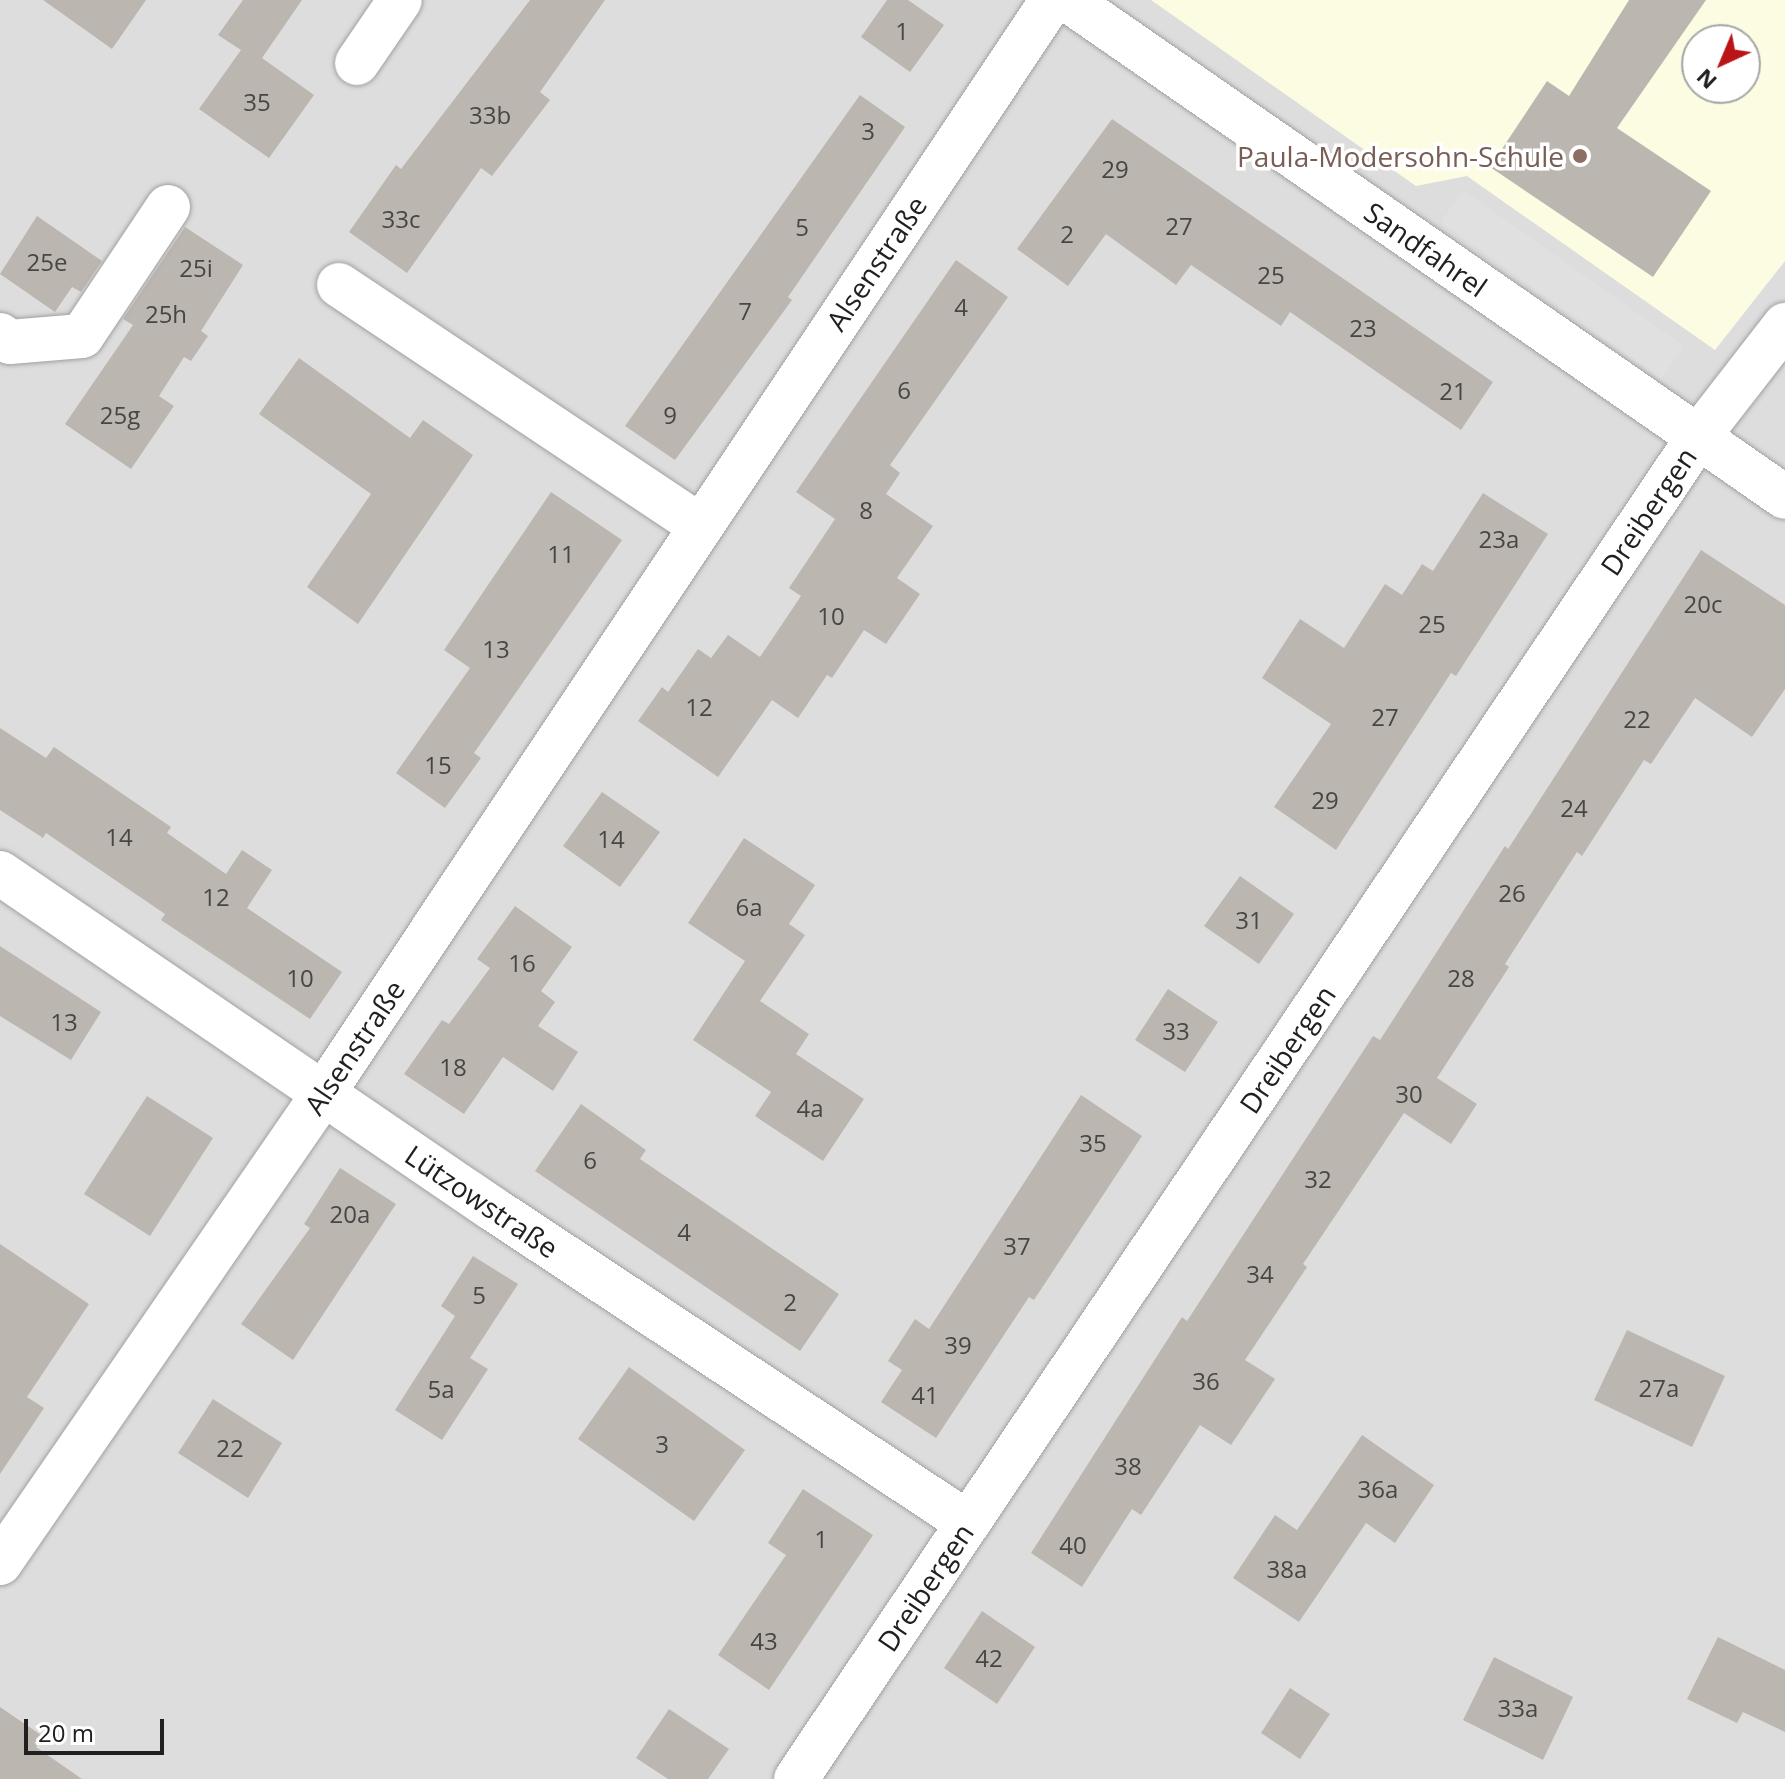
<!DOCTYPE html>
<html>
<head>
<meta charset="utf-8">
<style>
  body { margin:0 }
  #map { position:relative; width:1785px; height:1779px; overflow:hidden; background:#efece7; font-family:"Open Sans",sans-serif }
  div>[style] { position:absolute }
  .residential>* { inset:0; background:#dedddd }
  .education>* { inset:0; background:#fcfce3 }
  .parking>* { inset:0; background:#e0e0e0 }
  .building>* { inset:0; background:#bcb6b0 }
  .roads { filter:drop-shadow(0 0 2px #a1a1a1) drop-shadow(0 0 2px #a1a1a1) }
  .minor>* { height:44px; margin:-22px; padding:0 22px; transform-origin:22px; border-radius:22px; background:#fff }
  .dots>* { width:22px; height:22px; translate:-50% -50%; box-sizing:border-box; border:4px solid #fff; border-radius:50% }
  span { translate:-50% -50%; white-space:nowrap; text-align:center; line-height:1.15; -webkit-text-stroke:7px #fff; paint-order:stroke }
  .number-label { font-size:24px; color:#474644 }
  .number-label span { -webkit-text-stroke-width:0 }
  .education-label { font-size:28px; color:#785e54 }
  .right { translate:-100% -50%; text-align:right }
  .street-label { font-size:28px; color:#202020 }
  .north { position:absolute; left:1681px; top:24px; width:80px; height:80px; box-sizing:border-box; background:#fff; border:2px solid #a6a6a6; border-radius:50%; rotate:224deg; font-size:22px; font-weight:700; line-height:32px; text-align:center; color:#202020 }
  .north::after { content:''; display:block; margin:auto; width:28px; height:36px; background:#bb1417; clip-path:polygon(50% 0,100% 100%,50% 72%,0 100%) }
  .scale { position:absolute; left:24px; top:1719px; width:140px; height:36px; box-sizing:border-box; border:4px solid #202020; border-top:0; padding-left:10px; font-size:24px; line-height:28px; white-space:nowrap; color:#202020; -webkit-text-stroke:6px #fff; paint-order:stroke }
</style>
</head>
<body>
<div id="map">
  <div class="residential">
    <div style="clip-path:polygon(evenodd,0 0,1785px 0,1785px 1779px,0 1779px,0 0,1697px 40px,1745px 40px,1745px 88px,1697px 88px,1697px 40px)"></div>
  </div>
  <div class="education">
    <div style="clip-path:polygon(evenodd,1151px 0,1785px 0,1785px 261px,1715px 350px,1467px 176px,1416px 186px,1151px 0,1697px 40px,1745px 40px,1745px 88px,1697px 88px,1697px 40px)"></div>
  </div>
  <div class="parking">
    <div style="clip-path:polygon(1463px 190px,1684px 346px,1661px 379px,1441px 222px)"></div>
  </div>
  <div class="building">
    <div style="clip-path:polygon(43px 0,146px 0,112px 49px)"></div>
    <div style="clip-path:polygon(243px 0,302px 0,262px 58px,314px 95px,269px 158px,199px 109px,241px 50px,218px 35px)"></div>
    <div style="clip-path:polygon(530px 0,605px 0,540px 92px,550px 100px,492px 176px,481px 168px,407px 273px,349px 232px,396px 165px,401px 169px)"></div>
    <div style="clip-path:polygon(887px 0,908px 0,944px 25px,910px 72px,861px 37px)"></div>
    <div style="clip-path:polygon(1629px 0,1706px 0,1617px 128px,1711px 191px,1653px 277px,1490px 167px,1547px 81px,1569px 96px)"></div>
    <div style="clip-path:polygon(860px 95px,905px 127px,788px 297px,792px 300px,675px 460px,625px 426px)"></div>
    <div style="clip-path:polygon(1112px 119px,1493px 382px,1461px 430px,1290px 312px,1281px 326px,1191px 265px,1176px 285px,1106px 234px,1068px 286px,1017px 249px)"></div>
    <div style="clip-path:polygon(37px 216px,102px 261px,81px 292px,72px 287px,55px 312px,0 274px)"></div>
    <div style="clip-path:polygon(185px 227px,243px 265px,201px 331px,208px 336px,191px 361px,184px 357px,159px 396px,174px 406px,131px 469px,65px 424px,133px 325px,123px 319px)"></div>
    <div style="clip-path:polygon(956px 260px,1008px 297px,890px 465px,900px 473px,886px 494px,933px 526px,897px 578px,920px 594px,886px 644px,864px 630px,832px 678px,827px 675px,798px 718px,772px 700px,718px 777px,638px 721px,662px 687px,668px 692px,698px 649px,711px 658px,728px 635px,760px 657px,801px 596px,789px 588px,835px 519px,796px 492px)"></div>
    <div style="clip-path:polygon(299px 358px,410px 438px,423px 420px,473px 455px,358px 624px,307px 587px,371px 494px,259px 414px)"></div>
    <div style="clip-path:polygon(551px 492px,622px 540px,474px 753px,481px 758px,445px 808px,396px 773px,470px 668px,444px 650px)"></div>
    <div style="clip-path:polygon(1483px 493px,1548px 534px,1456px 676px,1451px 673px,1336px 850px,1274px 807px,1331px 724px,1262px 678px,1300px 619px,1344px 648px,1385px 584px,1402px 595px,1422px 564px,1433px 571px)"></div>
    <div style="clip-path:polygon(1701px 550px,1785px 605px,1785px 689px,1752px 737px,1695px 698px,1651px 764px,1644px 760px,1582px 856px,1577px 852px,1505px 964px,1509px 967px,1437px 1078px,1477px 1104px,1451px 1144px,1404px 1113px,1303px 1264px,1307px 1267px,1245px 1360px,1275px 1379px,1231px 1445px,1200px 1425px,1141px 1515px,1132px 1509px,1082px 1587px,1031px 1553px,1182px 1317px,1187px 1321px,1373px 1036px,1380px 1040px,1505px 846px,1508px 849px)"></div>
    <div style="clip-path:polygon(0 728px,46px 758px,54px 747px,171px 827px,167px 833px,226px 874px,242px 850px,272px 870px,247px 908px,342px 972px,310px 1019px,161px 920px,165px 914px,46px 833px,43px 838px,0 810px)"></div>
    <div style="clip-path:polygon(602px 792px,660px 832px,620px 887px,563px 846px)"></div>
    <div style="clip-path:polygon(744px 838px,815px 885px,789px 924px,805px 935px,760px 1001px,809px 1034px,796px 1054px,864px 1099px,823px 1161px,755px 1116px,771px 1092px,693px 1040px,745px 961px,688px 923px)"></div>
    <div style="clip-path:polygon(1240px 876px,1294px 914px,1259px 964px,1204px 926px)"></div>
    <div style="clip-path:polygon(515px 906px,572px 947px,541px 991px,555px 1002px,538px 1026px,578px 1052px,553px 1091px,503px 1057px,464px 1114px,404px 1074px,442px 1020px,449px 1024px,490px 968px,477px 959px)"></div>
    <div style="clip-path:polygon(0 946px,101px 1012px,71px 1060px,0 1016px)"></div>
    <div style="clip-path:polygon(1168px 989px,1218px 1022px,1185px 1072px,1135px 1040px)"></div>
    <div style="clip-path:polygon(1081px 1095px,1142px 1136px,1034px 1300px,1029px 1297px,936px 1438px,881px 1402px,902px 1370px,888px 1361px,915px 1319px,929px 1329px)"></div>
    <div style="clip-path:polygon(147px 1096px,213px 1138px,150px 1236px,84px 1194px)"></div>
    <div style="clip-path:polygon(581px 1104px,646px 1150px,640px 1159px,839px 1294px,800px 1351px,535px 1171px)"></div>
    <div style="clip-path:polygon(340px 1168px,396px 1204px,293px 1360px,241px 1324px,310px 1228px,304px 1224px)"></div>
    <div style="clip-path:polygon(0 1244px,89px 1304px,27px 1397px,44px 1408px,0 1474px)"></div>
    <div style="clip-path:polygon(473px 1256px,518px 1284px,470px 1358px,488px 1369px,442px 1440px,395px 1410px,455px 1316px,441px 1306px)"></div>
    <div style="clip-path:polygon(1627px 1330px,1725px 1376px,1692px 1447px,1594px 1400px)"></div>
    <div style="clip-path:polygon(629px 1367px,745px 1450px,694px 1521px,578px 1439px)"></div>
    <div style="clip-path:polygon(213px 1399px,282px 1443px,248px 1498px,178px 1453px)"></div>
    <div style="clip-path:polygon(1362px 1435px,1434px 1485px,1395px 1543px,1366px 1523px,1299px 1622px,1233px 1578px,1275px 1515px,1297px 1530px)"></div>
    <div style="clip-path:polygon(803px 1489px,873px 1535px,769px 1690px,718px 1655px,786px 1555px,768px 1543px)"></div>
    <div style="clip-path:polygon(982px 1611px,1035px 1647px,997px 1704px,944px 1668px)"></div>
    <div style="clip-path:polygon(1718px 1637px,1785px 1670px,1785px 1732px,1743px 1712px,1737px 1723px,1687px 1699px)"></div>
    <div style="clip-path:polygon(1494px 1657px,1573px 1697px,1543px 1760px,1463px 1720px)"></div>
    <div style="clip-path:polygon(1290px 1688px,1330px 1714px,1300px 1759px,1261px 1733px)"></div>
    <div style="clip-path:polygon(0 1707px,44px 1737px,36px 1747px,82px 1779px,0 1779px)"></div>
    <div style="clip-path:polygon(669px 1709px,729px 1749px,708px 1779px,668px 1779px,636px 1758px)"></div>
  </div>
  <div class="roads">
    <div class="minor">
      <div style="left:1068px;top:0;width:872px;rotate:34.73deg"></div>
      <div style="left:357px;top:63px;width:76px;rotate:-55.7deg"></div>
      <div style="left:339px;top:285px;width:434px;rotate:33.7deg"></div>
      <div style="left:0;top:335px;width:12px;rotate:35deg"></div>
      <div style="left:10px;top:342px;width:72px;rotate:-4.8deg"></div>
      <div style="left:82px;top:336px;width:155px;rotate:-56.3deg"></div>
      <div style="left:0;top:873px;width:597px;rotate:34.28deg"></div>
      <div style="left:493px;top:1209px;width:569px;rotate:33.47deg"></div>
      <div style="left:0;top:1563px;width:569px;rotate:-55.44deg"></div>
      <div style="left:323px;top:1094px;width:1315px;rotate:-56.32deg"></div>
      <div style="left:796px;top:1779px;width:1617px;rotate:-56.09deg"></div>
      <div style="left:1698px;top:437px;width:142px;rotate:-52.2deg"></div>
    </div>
  </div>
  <div class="dots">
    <div style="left:1580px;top:156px;background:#8d6e63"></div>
  </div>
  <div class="number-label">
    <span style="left:902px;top:31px">1</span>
    <span style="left:257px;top:102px">35</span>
    <span style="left:490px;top:115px">33b</span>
    <span style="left:868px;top:131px">3</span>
    <span style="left:1115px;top:169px">29</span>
    <span style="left:401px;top:219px">33c</span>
    <span style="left:1179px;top:226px">27</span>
    <span style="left:802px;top:227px">5</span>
    <span style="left:1067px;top:234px">2</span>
    <span style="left:47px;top:262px">25e</span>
    <span style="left:196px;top:268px">25i</span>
    <span style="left:1271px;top:275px">25</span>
    <span style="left:961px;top:307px">4</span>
    <span style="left:745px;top:311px">7</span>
    <span style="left:166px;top:314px">25h</span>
    <span style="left:1363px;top:328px">23</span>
    <span style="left:904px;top:390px">6</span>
    <span style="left:1453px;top:391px">21</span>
    <span style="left:120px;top:415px">25g</span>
    <span style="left:670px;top:415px">9</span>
    <span style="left:866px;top:510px">8</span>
    <span style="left:1499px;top:539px">23a</span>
    <span style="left:561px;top:554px">11</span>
    <span style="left:1703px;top:604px">20c</span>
    <span style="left:831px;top:616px">10</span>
    <span style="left:1432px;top:624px">25</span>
    <span style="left:496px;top:649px">13</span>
    <span style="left:699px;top:707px">12</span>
    <span style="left:1385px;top:717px">27</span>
    <span style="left:1637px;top:719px">22</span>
    <span style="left:438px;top:765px">15</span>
    <span style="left:1325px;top:800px">29</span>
    <span style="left:1574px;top:808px">24</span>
    <span style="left:119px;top:837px">14</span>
    <span style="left:611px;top:839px">14</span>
    <span style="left:1512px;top:893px">26</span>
    <span style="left:216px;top:897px">12</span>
    <span style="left:749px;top:907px">6a</span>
    <span style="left:1249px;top:920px">31</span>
    <span style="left:522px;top:963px">16</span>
    <span style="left:300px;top:978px">10</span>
    <span style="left:1461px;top:978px">28</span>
    <span style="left:64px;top:1022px">13</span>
    <span style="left:1176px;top:1031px">33</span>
    <span style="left:453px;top:1067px">18</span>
    <span style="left:1409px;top:1094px">30</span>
    <span style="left:810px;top:1108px">4a</span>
    <span style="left:1093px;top:1143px">35</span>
    <span style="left:590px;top:1160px">6</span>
    <span style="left:1318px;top:1179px">32</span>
    <span style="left:350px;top:1214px">20a</span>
    <span style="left:684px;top:1232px">4</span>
    <span style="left:1017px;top:1246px">37</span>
    <span style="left:1260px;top:1274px">34</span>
    <span style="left:479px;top:1295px">5</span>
    <span style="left:790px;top:1302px">2</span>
    <span style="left:958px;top:1345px">39</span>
    <span style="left:1206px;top:1381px">36</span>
    <span style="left:1659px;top:1388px">27a</span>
    <span style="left:441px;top:1389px">5a</span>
    <span style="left:925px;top:1395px">41</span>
    <span style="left:662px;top:1444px">3</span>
    <span style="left:230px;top:1448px">22</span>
    <span style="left:1128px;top:1466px">38</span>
    <span style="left:1378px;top:1489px">36a</span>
    <span style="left:821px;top:1539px">1</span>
    <span style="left:1073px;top:1545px">40</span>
    <span style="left:1287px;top:1569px">38a</span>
    <span style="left:764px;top:1641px">43</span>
    <span style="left:989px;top:1658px">42</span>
    <span style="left:1518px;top:1708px">33a</span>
  </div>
  <div class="education-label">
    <span class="right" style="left:1564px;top:156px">Paula-Modersohn-Schule</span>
  </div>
  <div class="street-label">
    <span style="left:1426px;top:249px;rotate:35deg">Sandfahrel</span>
    <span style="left:876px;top:263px;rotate:-56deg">Alsenstraße</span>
    <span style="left:1648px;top:511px;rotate:-56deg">Dreibergen</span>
    <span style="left:354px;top:1047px;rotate:-56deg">Alsenstraße</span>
    <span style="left:1287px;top:1049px;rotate:-56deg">Dreibergen</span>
    <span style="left:482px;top:1201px;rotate:34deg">Lützowstraße</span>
    <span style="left:925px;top:1587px;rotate:-56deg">Dreibergen</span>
  </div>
  <div class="north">N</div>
  <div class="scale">20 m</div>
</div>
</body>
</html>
